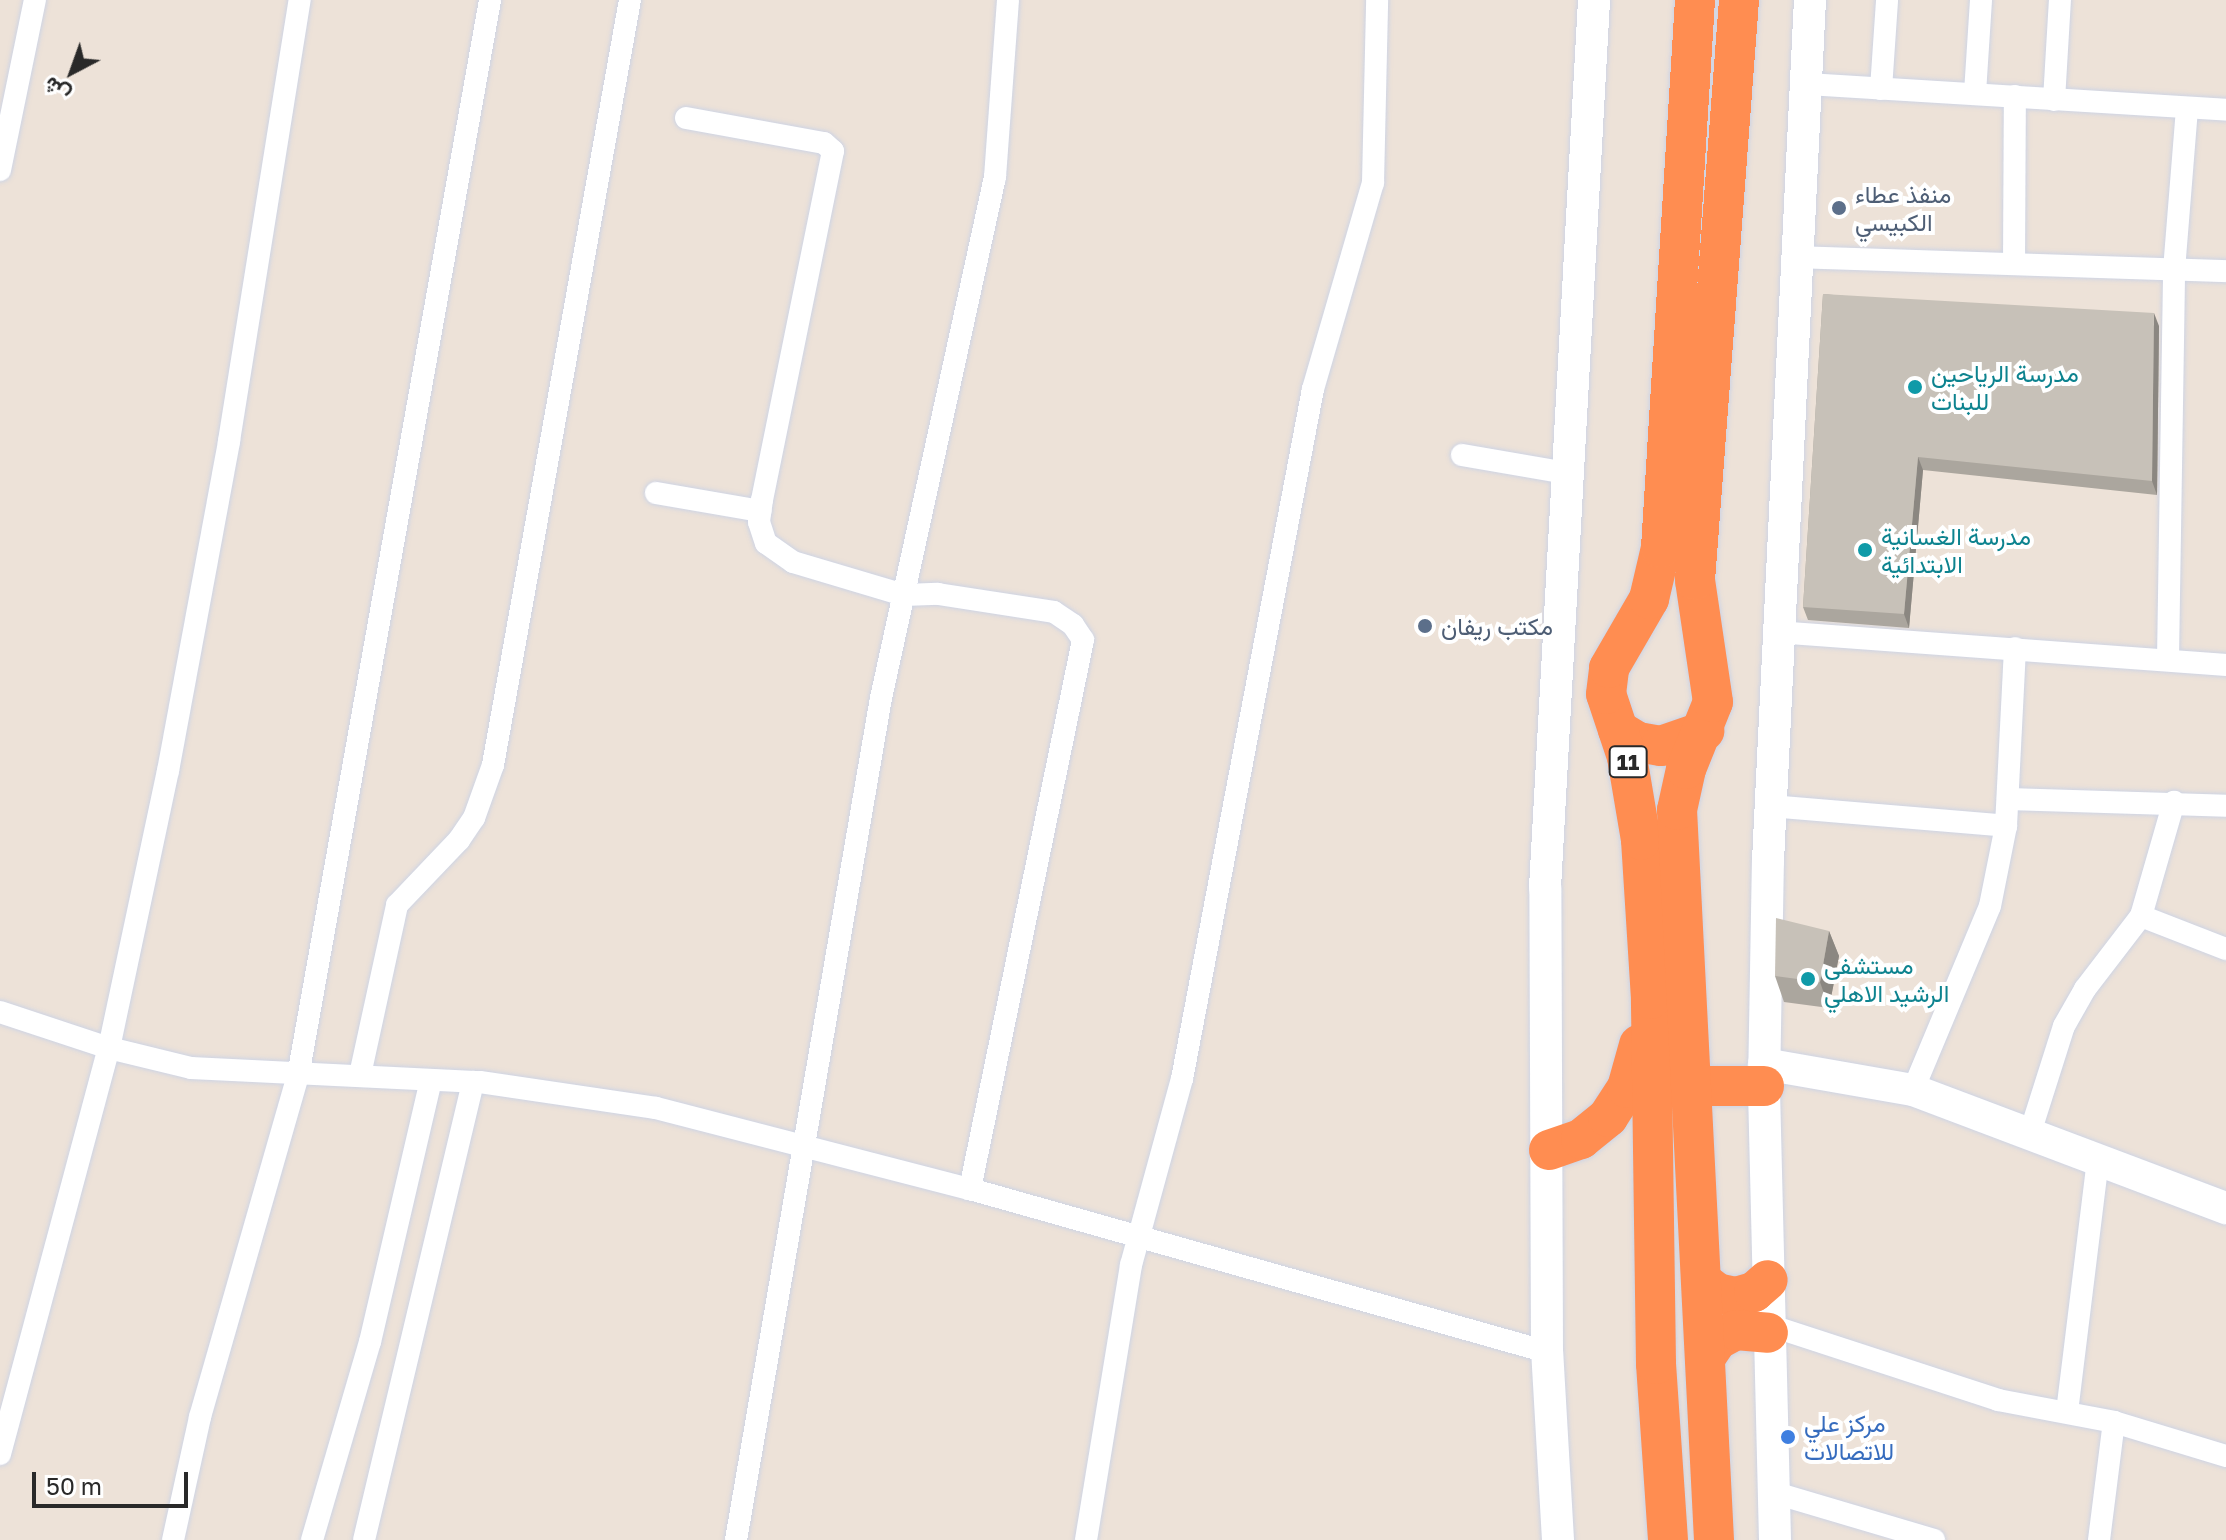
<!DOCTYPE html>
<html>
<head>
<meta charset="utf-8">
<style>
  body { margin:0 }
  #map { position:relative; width:2226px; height:1540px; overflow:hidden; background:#ede2d8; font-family:"Golos Text",Vazirmatn,sans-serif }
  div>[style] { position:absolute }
  .roads { filter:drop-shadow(0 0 2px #ced4e4) drop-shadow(0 0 2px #ced4e4) }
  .street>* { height:22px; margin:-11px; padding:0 11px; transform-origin:11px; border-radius:11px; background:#fff }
  .secondary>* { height:32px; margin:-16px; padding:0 16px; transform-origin:16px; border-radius:16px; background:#fff }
  .highway>* { height:40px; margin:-20px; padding:0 20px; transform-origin:20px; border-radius:20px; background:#ff8d51 }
  .wall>* { inset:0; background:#aba69e }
  .shaded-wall>* { inset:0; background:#8b8781 }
  .building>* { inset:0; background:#c7c1b8 }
  .dots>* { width:22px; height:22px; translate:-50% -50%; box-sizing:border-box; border:4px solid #fff; border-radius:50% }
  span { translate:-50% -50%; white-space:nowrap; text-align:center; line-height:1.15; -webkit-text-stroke:8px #fff; paint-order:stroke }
  .shield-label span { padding:2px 6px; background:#fff; border:2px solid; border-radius:6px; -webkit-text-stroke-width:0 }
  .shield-label { font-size:22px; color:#292929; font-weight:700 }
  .service-label { font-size:24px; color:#4e5e75 }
  .left { translate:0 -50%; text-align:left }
  .culture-label { font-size:24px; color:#0d838f }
  .shop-label { font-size:24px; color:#366cbe }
  .north { position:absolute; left:32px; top:32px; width:80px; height:80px; -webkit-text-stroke:6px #fff; paint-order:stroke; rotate:221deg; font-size:22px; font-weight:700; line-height:32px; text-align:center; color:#292929 }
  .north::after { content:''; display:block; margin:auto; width:28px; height:36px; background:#292929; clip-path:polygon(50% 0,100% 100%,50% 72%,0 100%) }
  .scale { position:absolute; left:32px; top:1472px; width:156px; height:36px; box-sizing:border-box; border:4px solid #292929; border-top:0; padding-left:10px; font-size:24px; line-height:28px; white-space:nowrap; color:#292929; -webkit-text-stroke:6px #fff; paint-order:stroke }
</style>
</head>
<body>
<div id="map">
  <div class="roads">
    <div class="street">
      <div style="left:1806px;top:84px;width:421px;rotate:3.5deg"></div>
      <div style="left:1881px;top:89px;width:89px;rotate:-86.1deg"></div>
      <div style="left:1975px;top:93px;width:93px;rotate:-86.3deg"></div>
      <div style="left:2054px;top:100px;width:100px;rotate:-86.6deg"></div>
      <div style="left:686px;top:118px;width:140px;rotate:10.3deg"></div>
      <div style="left:824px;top:143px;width:12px;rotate:42deg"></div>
      <div style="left:833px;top:151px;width:356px;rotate:101.5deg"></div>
      <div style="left:762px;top:500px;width:22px;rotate:98deg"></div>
      <div style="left:759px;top:522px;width:22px;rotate:72deg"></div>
      <div style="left:766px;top:543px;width:33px;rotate:35deg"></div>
      <div style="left:793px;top:562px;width:116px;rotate:16.6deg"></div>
      <div style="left:904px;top:595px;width:34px;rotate:-2deg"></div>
      <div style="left:938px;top:594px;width:117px;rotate:8.8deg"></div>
      <div style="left:1054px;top:612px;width:23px;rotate:34deg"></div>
      <div style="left:1073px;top:625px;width:18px;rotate:56deg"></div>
      <div style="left:1083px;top:640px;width:561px;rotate:101.63deg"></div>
      <div style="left:0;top:170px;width:174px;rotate:-78.4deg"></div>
      <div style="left:1797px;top:257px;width:429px;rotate:1.9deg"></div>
      <div style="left:2014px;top:264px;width:168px;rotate:-89.7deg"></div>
      <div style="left:1462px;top:455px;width:106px;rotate:9.8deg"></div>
      <div style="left:656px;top:493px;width:106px;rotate:9.8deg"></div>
      <div style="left:1777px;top:632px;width:450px;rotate:4.2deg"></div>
      <div style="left:2168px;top:659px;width:389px;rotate:-89.1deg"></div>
      <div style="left:2174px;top:270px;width:162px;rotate:-85.4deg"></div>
      <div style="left:2008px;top:799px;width:218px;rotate:1.8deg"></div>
      <div style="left:1770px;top:806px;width:237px;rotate:4.8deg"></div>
      <div style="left:2141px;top:916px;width:91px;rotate:21.2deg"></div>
      <div style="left:0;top:1012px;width:115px;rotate:18.3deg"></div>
      <div style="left:109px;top:1048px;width:84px;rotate:13.7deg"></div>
      <div style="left:191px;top:1068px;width:289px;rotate:2.8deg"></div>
      <div style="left:480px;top:1082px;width:178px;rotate:8.4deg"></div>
      <div style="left:656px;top:1108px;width:324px;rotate:14.5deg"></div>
      <div style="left:970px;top:1189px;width:600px;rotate:15.77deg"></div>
      <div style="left:360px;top:1075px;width:174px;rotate:-77.7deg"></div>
      <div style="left:397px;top:905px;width:90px;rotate:-46.4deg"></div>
      <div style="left:459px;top:840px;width:27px;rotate:-56deg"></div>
      <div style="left:474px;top:818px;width:56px;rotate:-70.3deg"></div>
      <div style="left:493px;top:765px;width:777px;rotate:-79.85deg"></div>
      <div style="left:1913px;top:1090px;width:199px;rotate:-67.3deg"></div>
      <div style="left:1990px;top:906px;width:82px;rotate:-78.7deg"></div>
      <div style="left:2006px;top:826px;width:178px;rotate:-87.1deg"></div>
      <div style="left:2030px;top:1133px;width:112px;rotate:-72.4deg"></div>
      <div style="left:2064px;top:1026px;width:43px;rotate:-60.4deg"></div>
      <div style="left:2085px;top:989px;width:92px;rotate:-52.5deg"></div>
      <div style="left:2141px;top:916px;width:119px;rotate:-73.9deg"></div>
      <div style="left:1769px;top:1325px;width:241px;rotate:18.1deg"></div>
      <div style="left:1998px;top:1400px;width:118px;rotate:10.7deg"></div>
      <div style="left:2114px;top:1422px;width:117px;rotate:16.9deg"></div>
      <div style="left:2067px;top:1412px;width:255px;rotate:-83deg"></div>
      <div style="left:0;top:1454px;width:420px;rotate:-75deg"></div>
      <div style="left:109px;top:1048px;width:283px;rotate:-78deg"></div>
      <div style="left:168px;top:771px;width:336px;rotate:-79.5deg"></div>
      <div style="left:229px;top:441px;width:447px;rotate:-80.9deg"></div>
      <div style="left:1772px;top:1492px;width:169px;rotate:16.5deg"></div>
      <div style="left:173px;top:1540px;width:126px;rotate:-77.6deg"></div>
      <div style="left:200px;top:1417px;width:355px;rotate:-74deg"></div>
      <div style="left:298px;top:1076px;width:1093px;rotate:-79.88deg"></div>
      <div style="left:312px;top:1540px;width:206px;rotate:-73.7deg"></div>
      <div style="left:370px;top:1342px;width:269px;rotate:-76.9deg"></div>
      <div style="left:364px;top:1540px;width:471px;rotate:-76.6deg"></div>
      <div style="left:736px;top:1540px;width:854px;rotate:-80.23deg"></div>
      <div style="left:881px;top:698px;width:533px;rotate:-77.66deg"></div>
      <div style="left:995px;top:177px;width:177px;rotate:-85.8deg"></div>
      <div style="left:1086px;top:1540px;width:279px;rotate:-80.7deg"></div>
      <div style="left:1131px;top:1265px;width:193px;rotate:-74.7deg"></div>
      <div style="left:1182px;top:1079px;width:702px;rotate:-79.25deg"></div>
      <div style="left:1313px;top:389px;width:215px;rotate:-73.8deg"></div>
      <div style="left:1373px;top:183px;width:183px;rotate:-88.7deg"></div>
      <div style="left:2099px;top:1540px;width:119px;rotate:-82.8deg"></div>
    </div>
    <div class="secondary">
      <div style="left:1764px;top:1064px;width:151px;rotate:9.9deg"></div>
      <div style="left:1913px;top:1090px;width:335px;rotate:20.7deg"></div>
      <div style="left:1558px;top:1540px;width:188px;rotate:-93.3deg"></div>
      <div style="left:1547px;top:1352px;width:464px;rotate:-90.2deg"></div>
      <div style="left:1545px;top:888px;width:889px;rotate:-86.84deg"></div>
      <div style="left:1775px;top:1540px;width:454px;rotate:-91.4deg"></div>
      <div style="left:1764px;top:1086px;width:225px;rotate:-89deg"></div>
      <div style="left:1768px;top:861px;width:862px;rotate:-87.21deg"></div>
    </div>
    <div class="highway">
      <div style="left:1618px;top:730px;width:23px;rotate:31deg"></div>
      <div style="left:1638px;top:742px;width:23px;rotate:10deg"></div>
      <div style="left:1661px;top:746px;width:46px;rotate:-19.2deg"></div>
      <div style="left:1694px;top:1086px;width:70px"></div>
      <div style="left:1549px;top:1150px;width:34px;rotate:-19deg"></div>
      <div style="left:1581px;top:1139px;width:35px;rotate:-39deg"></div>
      <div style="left:1608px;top:1117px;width:35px;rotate:-57deg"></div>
      <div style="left:1627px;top:1088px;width:45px;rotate:-74.4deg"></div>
      <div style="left:1703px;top:1282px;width:18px;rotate:38deg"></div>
      <div style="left:1717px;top:1293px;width:19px;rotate:12deg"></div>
      <div style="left:1736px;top:1297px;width:19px;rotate:-16deg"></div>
      <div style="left:1754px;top:1292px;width:18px;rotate:-41deg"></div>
      <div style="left:1705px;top:1358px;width:22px;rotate:-56deg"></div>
      <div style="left:1717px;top:1340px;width:21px;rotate:-28deg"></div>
      <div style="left:1736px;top:1330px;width:32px;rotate:5deg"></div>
      <div style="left:1668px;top:1540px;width:176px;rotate:-93.9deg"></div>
      <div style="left:1656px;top:1364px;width:365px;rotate:-90.8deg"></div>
      <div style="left:1651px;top:999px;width:159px;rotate:-93.6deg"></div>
      <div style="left:1641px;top:840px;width:84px;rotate:-99.6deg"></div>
      <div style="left:1627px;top:757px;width:66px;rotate:-108.4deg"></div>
      <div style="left:1606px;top:694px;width:26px;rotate:-83deg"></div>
      <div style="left:1609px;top:668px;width:80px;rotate:-59.9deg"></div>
      <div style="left:1649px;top:599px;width:52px;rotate:-76.8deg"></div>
      <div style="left:1661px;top:548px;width:549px;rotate:-86.45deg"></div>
      <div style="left:1714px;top:1540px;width:731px;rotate:-92.9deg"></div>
      <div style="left:1677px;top:810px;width:42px;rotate:-77.6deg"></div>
      <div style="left:1686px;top:769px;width:72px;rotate:-68.1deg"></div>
      <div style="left:1713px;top:702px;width:123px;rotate:-98.4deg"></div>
      <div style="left:1695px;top:580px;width:582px;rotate:-85.66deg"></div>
    </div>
  </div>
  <div class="wall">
    <div style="clip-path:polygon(1823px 294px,2159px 326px,2157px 495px,1923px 470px,1909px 628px,1808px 620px,1803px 607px)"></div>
    <div style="clip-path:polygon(1829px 931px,1839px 956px,1829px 1008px,1784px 1002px,1775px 976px)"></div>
  </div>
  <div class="shaded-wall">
    <div style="clip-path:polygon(2154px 313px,2159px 326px,2157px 495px,2152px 481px)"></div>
    <div style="clip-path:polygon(1918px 457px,1923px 470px,1909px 628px,1904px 614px)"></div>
    <div style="clip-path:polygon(1829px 931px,1839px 956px,1829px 1008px,1820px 982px)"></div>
  </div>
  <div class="building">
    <div style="clip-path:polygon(1823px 294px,2154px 313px,2152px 481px,1918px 457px,1904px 614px,1803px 607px)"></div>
    <div style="clip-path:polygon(1776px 918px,1829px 931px,1820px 982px,1775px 976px)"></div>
  </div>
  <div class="dots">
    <div style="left:1839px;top:208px;background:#5c6f8a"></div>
    <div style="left:1915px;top:387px;background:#0f9aa8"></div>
    <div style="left:1865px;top:550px;background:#0f9aa8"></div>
    <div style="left:1425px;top:626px;background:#5c6f8a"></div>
    <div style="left:1808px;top:979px;background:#0f9aa8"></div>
    <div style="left:1788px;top:1437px;background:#3f7fe0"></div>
  </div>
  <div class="shield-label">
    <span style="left:1628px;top:762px">11</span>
  </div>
  <div class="service-label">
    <span class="left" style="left:1855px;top:208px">منفذ عطاء<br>الكبيسي</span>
    <span class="left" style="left:1441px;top:626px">مكتب ريفان</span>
  </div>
  <div class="culture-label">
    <span class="left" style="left:1931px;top:387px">مدرسة الرياحين<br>للبنات</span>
    <span class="left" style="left:1881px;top:550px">مدرسة الغسانية<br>الابتدائية</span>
    <span class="left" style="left:1824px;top:979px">مستشفى<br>الرشيد الاهلي</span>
  </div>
  <div class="shop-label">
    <span class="left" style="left:1804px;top:1437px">مركز علي<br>للاتصالات</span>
  </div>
  <div class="north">ش</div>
  <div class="scale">50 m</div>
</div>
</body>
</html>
